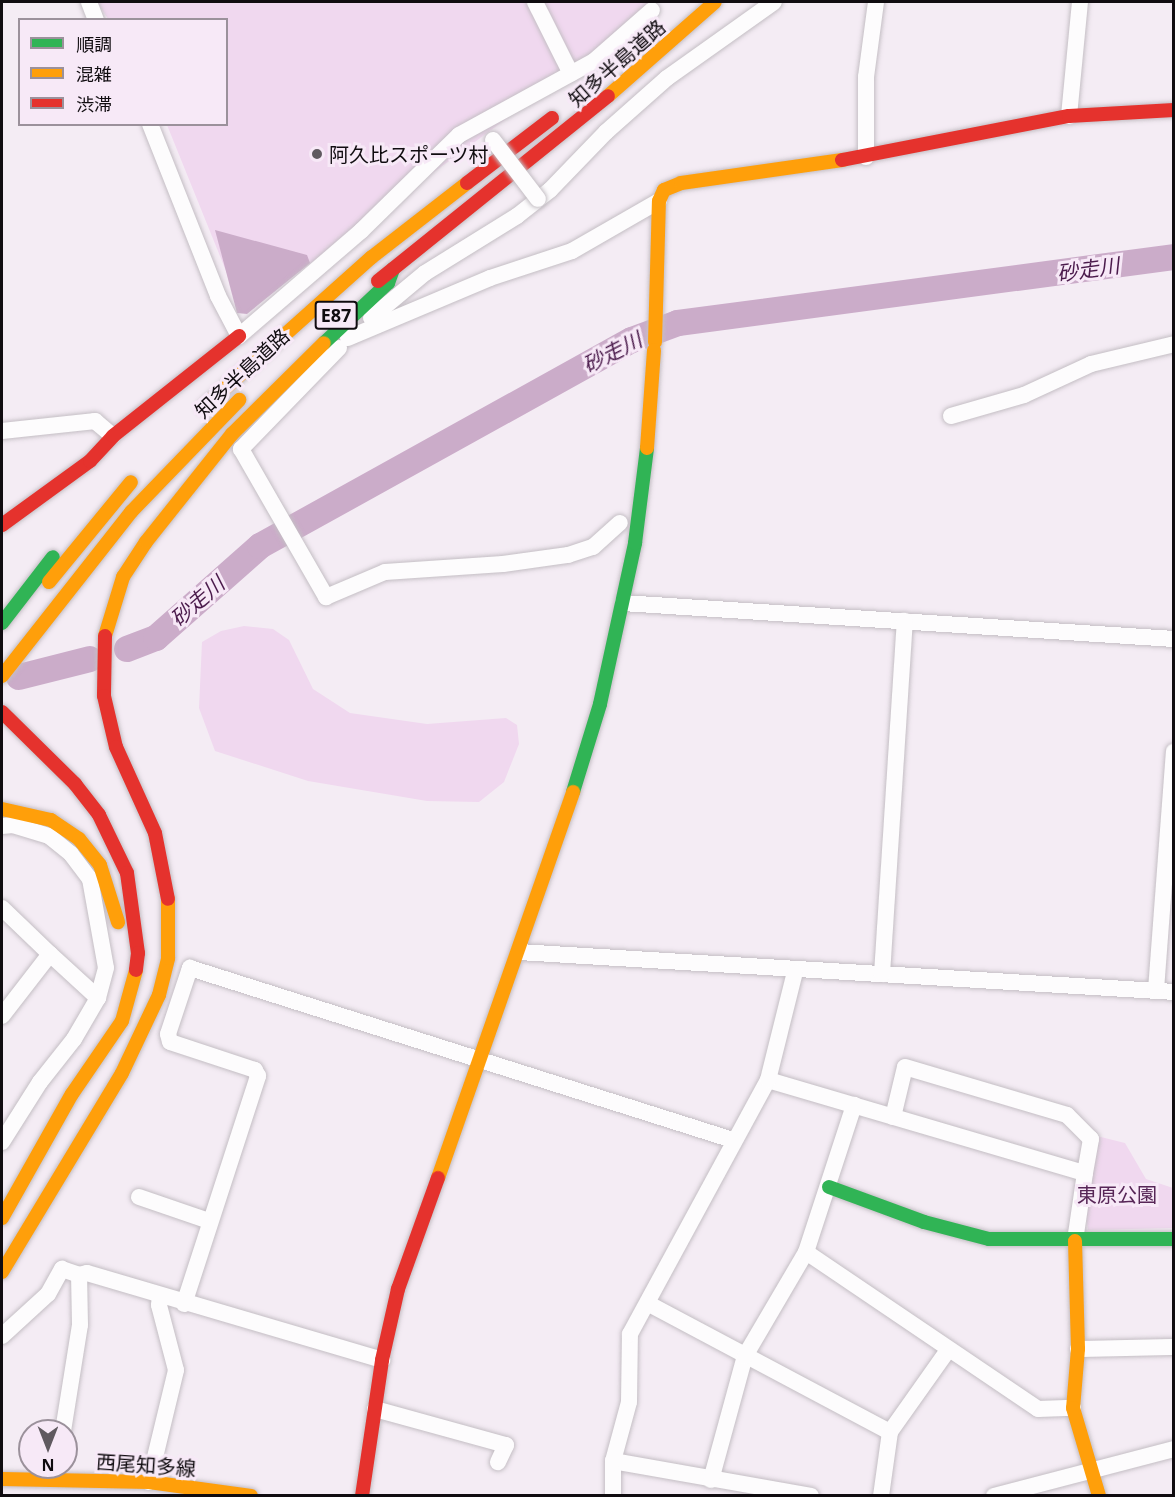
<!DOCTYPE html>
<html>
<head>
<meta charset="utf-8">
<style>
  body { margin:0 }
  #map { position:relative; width:1175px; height:1497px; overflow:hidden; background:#f4ecf4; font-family:"Noto Sans","Noto Sans JP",sans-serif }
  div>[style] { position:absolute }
  .green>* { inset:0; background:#f0d8ef }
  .water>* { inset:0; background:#cbacc9 }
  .river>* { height:26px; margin:-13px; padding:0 13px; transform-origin:13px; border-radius:13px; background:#cbacc9 }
  .roads { filter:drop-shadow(0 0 2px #c4bec4) drop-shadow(0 0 2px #c4bec4) }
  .street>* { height:16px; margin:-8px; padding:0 8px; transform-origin:8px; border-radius:8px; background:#fdfcfd }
  .fast>* { height:14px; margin:-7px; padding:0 7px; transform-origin:7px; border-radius:7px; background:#30b455 }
  .slow>* { height:14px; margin:-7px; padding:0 7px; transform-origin:7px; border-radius:7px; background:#ff9f0a }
  .jam>* { height:14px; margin:-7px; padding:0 7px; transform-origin:7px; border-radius:7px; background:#e5322d }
  .bridges { filter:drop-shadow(0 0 2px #c4bec4) drop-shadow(0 0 2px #c4bec4) }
  .street-bridge>* { height:16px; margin:-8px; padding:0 8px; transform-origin:8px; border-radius:8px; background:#fdfcfd }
  .dots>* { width:16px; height:16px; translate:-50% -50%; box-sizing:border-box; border:3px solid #f7e9f7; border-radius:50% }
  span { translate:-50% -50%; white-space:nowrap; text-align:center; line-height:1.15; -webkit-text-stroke:6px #f7e9f7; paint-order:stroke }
  .shield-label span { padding:2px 4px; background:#f7e9f7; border:2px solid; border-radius:4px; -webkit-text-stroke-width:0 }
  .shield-label { font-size:18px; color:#100c10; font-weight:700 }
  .street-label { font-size:20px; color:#100c10 }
  .poi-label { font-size:20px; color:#100c10 }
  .left { translate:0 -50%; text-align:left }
  .park-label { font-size:20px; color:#572657 }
  .water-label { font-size:21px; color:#4b1b4c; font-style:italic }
  .frame { position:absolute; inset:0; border:3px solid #100c10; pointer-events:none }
  .legend { position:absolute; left:18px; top:18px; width:210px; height:108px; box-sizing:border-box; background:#f7e9f7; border:2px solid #9b919b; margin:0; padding:8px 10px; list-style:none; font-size:18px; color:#100c10 }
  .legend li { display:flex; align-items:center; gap:12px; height:30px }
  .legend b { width:30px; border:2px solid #9b919b }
  .north { position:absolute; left:18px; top:1419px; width:60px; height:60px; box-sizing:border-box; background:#f7e9f7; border:2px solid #9b919b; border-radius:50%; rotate:180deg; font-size:16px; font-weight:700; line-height:24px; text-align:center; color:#100c10 }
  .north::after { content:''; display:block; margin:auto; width:21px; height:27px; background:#605a60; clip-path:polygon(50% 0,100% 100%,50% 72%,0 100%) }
</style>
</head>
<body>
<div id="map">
  <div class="green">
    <div style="clip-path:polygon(97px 2px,650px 2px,579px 65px,243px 313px,167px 125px,226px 124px,226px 20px,108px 19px)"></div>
    <div style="clip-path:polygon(244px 626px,273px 629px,289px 640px,313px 689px,350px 713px,427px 724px,506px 718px,517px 725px,519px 744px,504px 782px,479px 802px,427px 801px,308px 781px,215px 751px,199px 708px,202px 642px,221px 631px)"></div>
    <div style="clip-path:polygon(1085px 1133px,1125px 1143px,1146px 1179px,1173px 1188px,1173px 1228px,1088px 1230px,1079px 1168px)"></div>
  </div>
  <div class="water">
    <div style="clip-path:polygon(215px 230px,307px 255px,310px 263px,247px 314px,237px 313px)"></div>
  </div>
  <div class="river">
    <div style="left:127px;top:649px;width:31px;rotate:-21deg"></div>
    <div style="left:156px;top:638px;width:139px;rotate:-41.5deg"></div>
    <div style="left:260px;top:546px;width:425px;rotate:-29deg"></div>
    <div style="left:632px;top:340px;width:49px;rotate:-20.3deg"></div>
    <div style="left:678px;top:323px;width:500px;rotate:-7.58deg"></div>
    <div style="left:19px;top:677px;width:73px;rotate:-14.2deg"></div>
  </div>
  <div class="roads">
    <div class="street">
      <div style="left:89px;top:2px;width:19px;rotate:69deg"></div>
      <div style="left:535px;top:2px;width:80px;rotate:63.4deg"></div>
      <div style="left:1069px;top:116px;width:115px;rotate:-84.5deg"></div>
      <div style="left:150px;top:124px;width:185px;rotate:68.4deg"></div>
      <div style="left:218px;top:296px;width:45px;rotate:62.3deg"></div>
      <div style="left:239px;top:336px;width:161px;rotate:-40.7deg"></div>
      <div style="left:361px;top:231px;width:137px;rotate:-44.4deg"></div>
      <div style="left:459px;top:135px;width:154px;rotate:-28.7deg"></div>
      <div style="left:594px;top:61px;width:77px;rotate:-41.3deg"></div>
      <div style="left:866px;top:157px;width:80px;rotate:-90deg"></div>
      <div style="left:866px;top:77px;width:76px;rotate:-82.4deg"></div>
      <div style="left:371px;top:318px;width:70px;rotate:-39.8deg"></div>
      <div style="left:425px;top:273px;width:108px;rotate:-31.8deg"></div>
      <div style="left:517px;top:216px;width:42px;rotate:-38.2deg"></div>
      <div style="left:550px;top:190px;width:81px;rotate:-46deg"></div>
      <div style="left:606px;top:132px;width:81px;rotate:-41.5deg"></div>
      <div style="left:667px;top:78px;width:131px;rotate:-35.4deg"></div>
      <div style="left:348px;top:338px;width:154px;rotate:-22.9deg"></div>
      <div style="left:490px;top:278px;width:86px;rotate:-18.2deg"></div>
      <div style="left:572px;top:251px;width:100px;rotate:-29.9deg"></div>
      <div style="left:339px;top:348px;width:141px;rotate:134.1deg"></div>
      <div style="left:241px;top:449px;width:171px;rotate:60.1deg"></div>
      <div style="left:326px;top:597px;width:64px;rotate:-23deg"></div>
      <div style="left:385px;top:572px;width:118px;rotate:-3.9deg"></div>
      <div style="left:503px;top:564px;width:66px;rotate:-7.9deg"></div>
      <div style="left:568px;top:555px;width:26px;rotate:-18deg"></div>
      <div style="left:593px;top:547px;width:36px;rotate:-42deg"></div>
      <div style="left:951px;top:416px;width:76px;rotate:-16deg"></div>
      <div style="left:1024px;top:395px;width:74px;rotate:-24.8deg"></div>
      <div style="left:1091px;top:364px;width:85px;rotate:-13.5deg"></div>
      <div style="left:2px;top:431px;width:94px;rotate:-6.1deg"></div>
      <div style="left:95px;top:421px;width:23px;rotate:40deg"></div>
      <div style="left:623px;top:603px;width:552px;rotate:3.74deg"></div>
      <div style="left:2px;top:826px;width:11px;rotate:-5deg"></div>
      <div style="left:13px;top:825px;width:38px;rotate:17deg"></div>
      <div style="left:49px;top:836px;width:28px;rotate:39deg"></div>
      <div style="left:71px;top:854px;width:31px;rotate:53deg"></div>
      <div style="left:90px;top:879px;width:90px;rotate:79.8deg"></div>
      <div style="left:106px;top:968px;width:31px;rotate:105deg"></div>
      <div style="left:98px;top:998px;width:65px;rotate:-137.5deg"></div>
      <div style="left:2px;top:908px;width:66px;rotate:43.8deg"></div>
      <div style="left:50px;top:954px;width:78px;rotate:127.7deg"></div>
      <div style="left:519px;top:952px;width:656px;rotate:3.49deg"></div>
      <div style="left:882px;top:974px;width:354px;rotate:-86.3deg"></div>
      <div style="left:1156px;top:990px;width:239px;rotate:-85.7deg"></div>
      <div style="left:768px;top:1080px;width:330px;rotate:16.4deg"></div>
      <div style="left:1085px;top:1173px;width:69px;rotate:98.4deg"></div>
      <div style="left:893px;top:1117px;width:51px;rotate:-76.5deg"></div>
      <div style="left:905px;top:1067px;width:169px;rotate:16.5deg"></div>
      <div style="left:1067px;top:1115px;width:34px;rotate:45deg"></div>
      <div style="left:1091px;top:1139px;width:35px;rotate:100deg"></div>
      <div style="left:2px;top:1142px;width:71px;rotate:-57.7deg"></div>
      <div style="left:40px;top:1082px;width:55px;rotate:-51.7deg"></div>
      <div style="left:74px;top:1039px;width:48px;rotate:-59.7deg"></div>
      <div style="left:139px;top:1197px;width:74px;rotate:18.9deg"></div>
      <div style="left:806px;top:1252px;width:280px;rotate:34.1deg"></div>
      <div style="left:1038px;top:1409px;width:35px;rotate:-2deg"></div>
      <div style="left:184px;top:1304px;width:240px;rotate:-72deg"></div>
      <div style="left:258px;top:1076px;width:7px;rotate:-117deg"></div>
      <div style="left:255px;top:1070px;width:89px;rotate:-161.8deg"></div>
      <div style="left:170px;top:1042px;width:8px;rotate:-104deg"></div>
      <div style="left:168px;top:1034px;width:70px;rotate:-71.6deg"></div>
      <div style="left:190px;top:968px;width:570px;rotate:17.58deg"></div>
      <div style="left:649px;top:1304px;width:273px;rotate:28deg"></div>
      <div style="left:2px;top:1336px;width:62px;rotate:-42.4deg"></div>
      <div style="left:48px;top:1294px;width:29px;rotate:-61deg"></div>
      <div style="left:62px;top:1269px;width:18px;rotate:19deg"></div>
      <div style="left:79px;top:1275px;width:8px;rotate:-14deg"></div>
      <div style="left:87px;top:1273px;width:308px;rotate:16.4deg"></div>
      <div style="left:1078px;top:1349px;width:96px;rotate:-1.2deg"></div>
      <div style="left:375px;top:1409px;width:136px;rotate:15.4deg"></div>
      <div style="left:506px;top:1445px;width:19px;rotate:115deg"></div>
      <div style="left:63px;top:1431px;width:107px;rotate:-80.9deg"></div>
      <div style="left:80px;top:1325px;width:50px;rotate:-91.1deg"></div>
      <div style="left:613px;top:1461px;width:201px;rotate:10deg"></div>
      <div style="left:711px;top:1480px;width:129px;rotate:-74.7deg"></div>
      <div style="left:745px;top:1356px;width:121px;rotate:-59.6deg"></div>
      <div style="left:806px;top:1252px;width:155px;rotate:-71.9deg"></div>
      <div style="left:149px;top:1482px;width:115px;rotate:-76.4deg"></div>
      <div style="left:176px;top:1370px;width:67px;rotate:-104.7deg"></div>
      <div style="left:159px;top:1305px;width:9px;rotate:-84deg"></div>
      <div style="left:613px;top:1496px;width:35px;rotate:-90deg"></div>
      <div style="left:613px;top:1461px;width:61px;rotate:-74.8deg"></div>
      <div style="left:629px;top:1402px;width:68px;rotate:-89.2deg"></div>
      <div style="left:630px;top:1334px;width:289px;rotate:-61.5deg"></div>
      <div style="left:768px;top:1080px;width:111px;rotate:-76deg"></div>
      <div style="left:881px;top:1496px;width:65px;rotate:-82deg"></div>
      <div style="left:890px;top:1432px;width:100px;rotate:-54.7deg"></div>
      <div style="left:994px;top:1496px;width:186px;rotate:-14.6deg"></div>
    </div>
    <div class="fast">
      <div style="left:324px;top:343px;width:88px;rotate:-43.2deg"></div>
      <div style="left:388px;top:283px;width:15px;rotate:-70deg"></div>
      <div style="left:2px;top:623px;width:83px;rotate:-52.3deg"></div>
      <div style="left:573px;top:792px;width:92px;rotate:-72.9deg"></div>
      <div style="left:600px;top:704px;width:165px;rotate:-77.7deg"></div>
      <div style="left:635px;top:543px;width:96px;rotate:-82.8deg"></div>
      <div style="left:829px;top:1187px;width:101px;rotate:20.2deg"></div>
      <div style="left:924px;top:1222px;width:67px;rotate:14.7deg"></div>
      <div style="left:989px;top:1239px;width:185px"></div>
    </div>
    <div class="slow">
      <div style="left:608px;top:96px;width:142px;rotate:-41.3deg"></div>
      <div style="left:655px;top:342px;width:141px;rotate:-88.4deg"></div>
      <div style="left:659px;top:201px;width:12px;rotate:-66deg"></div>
      <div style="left:664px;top:190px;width:18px;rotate:-22deg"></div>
      <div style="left:681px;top:183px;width:163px;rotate:-8.1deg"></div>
      <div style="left:204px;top:407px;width:225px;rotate:-41.8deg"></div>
      <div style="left:372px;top:257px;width:120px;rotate:-37.9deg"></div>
      <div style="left:647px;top:448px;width:98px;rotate:-85.9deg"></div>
      <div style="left:49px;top:582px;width:129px;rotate:-50.6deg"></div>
      <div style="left:105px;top:636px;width:62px;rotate:-73deg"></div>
      <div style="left:123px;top:577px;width:42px;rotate:-56.7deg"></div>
      <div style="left:146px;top:542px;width:138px;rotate:-51.5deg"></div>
      <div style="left:232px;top:434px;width:129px;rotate:-44.7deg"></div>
      <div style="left:2px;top:676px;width:209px;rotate:-51.8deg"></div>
      <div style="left:131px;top:512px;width:156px;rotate:-46deg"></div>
      <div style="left:2px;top:809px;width:50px;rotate:12.7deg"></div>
      <div style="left:51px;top:820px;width:34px;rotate:34deg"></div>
      <div style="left:79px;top:839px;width:33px;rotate:51deg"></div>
      <div style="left:100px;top:865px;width:60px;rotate:72.5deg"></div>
      <div style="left:438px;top:1178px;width:409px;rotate:-70.7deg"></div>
      <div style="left:2px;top:1218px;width:142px;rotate:-60.6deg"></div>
      <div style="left:72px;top:1094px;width:88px;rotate:-55.6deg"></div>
      <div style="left:122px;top:1021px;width:53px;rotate:-74.6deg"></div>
      <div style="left:1075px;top:1241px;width:108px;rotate:88.4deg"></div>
      <div style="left:1078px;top:1349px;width:59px;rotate:94.8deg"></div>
      <div style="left:1073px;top:1408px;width:92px;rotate:73.5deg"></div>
      <div style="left:2px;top:1272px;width:232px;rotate:-58.9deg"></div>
      <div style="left:122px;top:1073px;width:86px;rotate:-64.6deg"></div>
      <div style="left:159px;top:995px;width:38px;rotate:-76deg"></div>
      <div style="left:168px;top:958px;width:59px;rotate:-90deg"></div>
      <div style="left:2px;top:1479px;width:147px;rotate:1.2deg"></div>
      <div style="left:149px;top:1482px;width:103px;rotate:7.8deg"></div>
    </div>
    <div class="jam">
      <div style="left:842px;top:160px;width:231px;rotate:-11deg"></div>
      <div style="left:1069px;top:116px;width:105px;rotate:-3.3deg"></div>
      <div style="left:467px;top:183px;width:107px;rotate:-37.4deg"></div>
      <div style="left:378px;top:281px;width:295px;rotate:-38.8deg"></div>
      <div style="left:2px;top:525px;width:109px;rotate:-36deg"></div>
      <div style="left:90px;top:461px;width:34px;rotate:-47deg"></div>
      <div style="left:113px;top:436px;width:161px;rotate:-38.4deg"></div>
      <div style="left:105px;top:636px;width:60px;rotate:91deg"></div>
      <div style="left:104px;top:696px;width:52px;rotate:76.8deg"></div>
      <div style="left:116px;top:747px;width:94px;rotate:65.6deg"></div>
      <div style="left:155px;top:833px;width:67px;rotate:78.9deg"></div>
      <div style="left:2px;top:712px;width:103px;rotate:44.6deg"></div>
      <div style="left:75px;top:784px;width:39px;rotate:52deg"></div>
      <div style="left:99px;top:815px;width:64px;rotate:64.2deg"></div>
      <div style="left:127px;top:873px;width:81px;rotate:82.2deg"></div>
      <div style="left:138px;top:953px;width:17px;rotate:97deg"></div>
      <div style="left:362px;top:1496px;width:137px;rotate:-81.6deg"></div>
      <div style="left:382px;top:1360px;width:73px;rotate:-77.3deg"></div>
      <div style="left:398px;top:1289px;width:118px;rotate:-70.2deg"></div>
    </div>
  </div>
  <div class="bridges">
    <div class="street-bridge">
      <div style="left:493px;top:140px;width:74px;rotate:52.7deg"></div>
    </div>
  </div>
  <div class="dots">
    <div style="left:317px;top:154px;background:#605a60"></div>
  </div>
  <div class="shield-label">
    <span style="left:336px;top:315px">E87</span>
  </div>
  <div class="street-label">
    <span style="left:617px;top:63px;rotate:-41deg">知多半島道路</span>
    <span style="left:242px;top:373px;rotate:-43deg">知多半島道路</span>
    <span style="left:146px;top:1465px;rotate:4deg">西尾知多線</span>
  </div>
  <div class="poi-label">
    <span class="left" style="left:329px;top:154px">阿久比スポーツ村</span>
  </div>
  <div class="park-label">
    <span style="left:1117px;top:1194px">東原公園</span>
  </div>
  <div class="water-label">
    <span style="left:1088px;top:269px;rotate:-8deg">砂走川</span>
    <span style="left:612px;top:352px;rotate:-27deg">砂走川</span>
    <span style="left:197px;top:601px;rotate:-41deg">砂走川</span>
  </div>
  <div class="frame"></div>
  <ul class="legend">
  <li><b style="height:8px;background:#30b455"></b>順調</li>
  <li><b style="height:8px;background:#ff9f0a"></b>混雑</li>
  <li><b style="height:8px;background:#e5322d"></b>渋滞</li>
  </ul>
  <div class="north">N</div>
</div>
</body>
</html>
